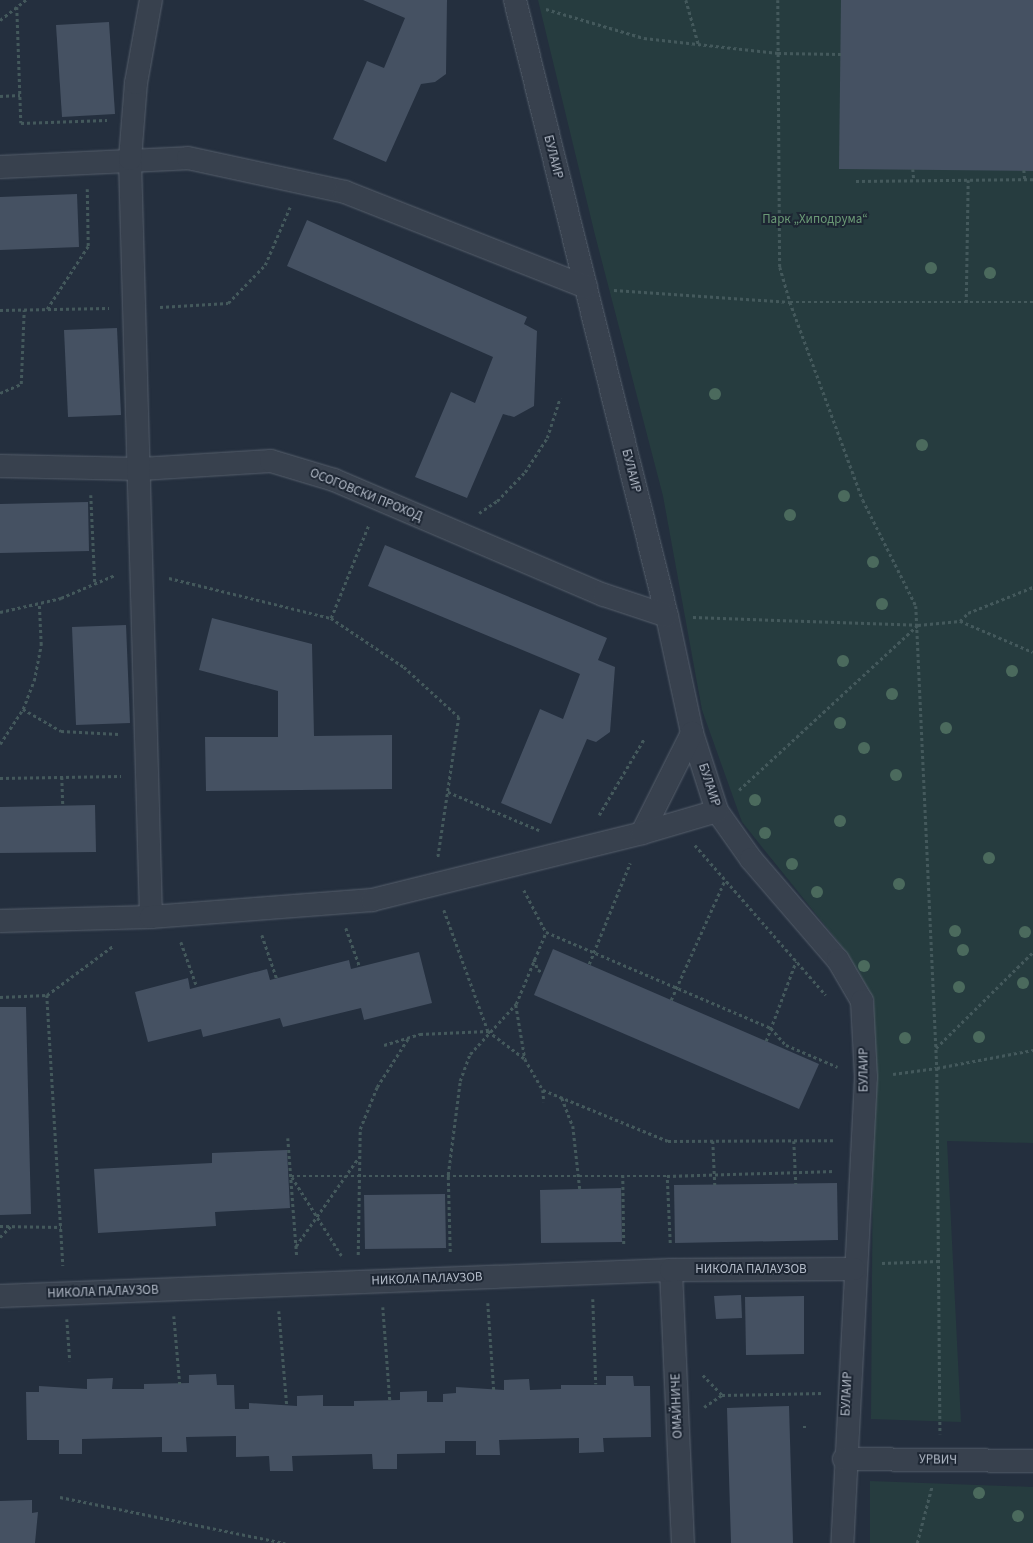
<!DOCTYPE html>
<html>
<head>
<meta charset="utf-8">
<style>
  body { margin:0 }
  #map { position:relative; width:1033px; height:1543px; overflow:hidden; background:#242f3e; font-family:"Source Sans 3",sans-serif }
  div>[style] { position:absolute }
  .green>* { inset:0; background:#263c3f }
  .building>* { inset:0; background:#455162 }
  .path>* { height:2.5px; margin-top:-1.25px; transform-origin:0; background:repeating-linear-gradient(90deg,#44595c 0 3px,transparent 0 6px) }
  .roads { filter:drop-shadow(0 0 1px #565f6c) drop-shadow(0 0 1px #565f6c) }
  .minor>* { height:22px; margin:-11px; padding:0 11px; transform-origin:11px; border-radius:11px; background:#38414e }
  .trees>* { width:12px; height:12px; margin:-6px; border-radius:50%; background:#4b6a5d }
  span { translate:-50% -50%; white-space:nowrap; text-align:center; line-height:1.15; -webkit-text-stroke:4px #1d2633; paint-order:stroke }
  .street-label { font-size:13px; color:#b4bcc9 }
  .park-label { font-size:13px; color:#6b9a76 }
</style>
</head>
<body>
<div id="map">
  <div class="green">
    <div style="clip-path:polygon(538px 0,1033px 0,1033px 1143px,947px 1141px,961px 1422px,871px 1419px,874px 999px,848px 954px,742px 822px,702px 710px,663px 496px,595px 235px)"></div>
    <div style="clip-path:polygon(870px 1481px,1033px 1487px,1033px 1543px,870px 1543px)"></div>
  </div>
  <div class="building">
    <div style="clip-path:polygon(363px 0,429px 0,419px 25px,429px 0,447px 0,446px 74px,435px 82px,421px 84px,386px 162px,333px 139px,367px 61px,384px 68px,405px 18px)"></div>
    <div style="clip-path:polygon(841px 0,1033px 0,1033px 171px,839px 169px)"></div>
    <div style="clip-path:polygon(109px 22px,115px 114px,62px 117px,56px 25px)"></div>
    <div style="clip-path:polygon(77px 194px,79px 247px,0 250px,0 197px)"></div>
    <div style="clip-path:polygon(307px 220px,527px 317px,524px 324px,537px 331px,534px 406px,514px 417px,503px 414px,467px 498px,415px 477px,451px 392px,475px 403px,493px 357px,287px 266px)"></div>
    <div style="clip-path:polygon(117px 328px,121px 415px,68px 417px,64px 330px)"></div>
    <div style="clip-path:polygon(88px 502px,89px 551px,0 553px,0 504px)"></div>
    <div style="clip-path:polygon(385px 545px,607px 638px,598px 660px,615px 667px,610px 732px,596px 742px,587px 739px,551px 824px,501px 803px,540px 709px,563px 719px,580px 674px,368px 586px)"></div>
    <div style="clip-path:polygon(212px 618px,312px 644px,314px 736px,392px 735px,392px 789px,206px 791px,205px 737px,278px 737px,278px 691px,199px 670px)"></div>
    <div style="clip-path:polygon(126px 625px,130px 723px,76px 725px,72px 627px)"></div>
    <div style="clip-path:polygon(95px 805px,96px 852px,0 853px,0 807px)"></div>
    <div style="clip-path:polygon(553px 949px,819px 1064px,799px 1109px,534px 995px)"></div>
    <div style="clip-path:polygon(419px 952px,432px 1003px,364px 1020px,361px 1008px,283px 1027px,280px 1018px,203px 1037px,201px 1029px,148px 1042px,135px 992px,188px 978px,190px 989px,267px 969px,270px 980px,349px 960px,351px 969px)"></div>
    <div style="clip-path:polygon(0 1007px,26px 1007px,31px 1214px,0 1215px)"></div>
    <div style="clip-path:polygon(287px 1150px,290px 1208px,215px 1212px,216px 1226px,98px 1233px,94px 1169px,212px 1163px,212px 1153px)"></div>
    <div style="clip-path:polygon(837px 1183px,838px 1240px,675px 1243px,674px 1185px)"></div>
    <div style="clip-path:polygon(621px 1188px,622px 1242px,541px 1243px,540px 1190px)"></div>
    <div style="clip-path:polygon(445px 1194px,446px 1248px,365px 1249px,364px 1195px)"></div>
    <div style="clip-path:polygon(741px 1295px,742px 1318px,716px 1319px,714px 1296px)"></div>
    <div style="clip-path:polygon(804px 1296px,804px 1354px,746px 1355px,745px 1297px)"></div>
    <div style="clip-path:polygon(216px 1374px,217px 1385px,234px 1385px,235px 1409px,249px 1409px,249px 1403px,297px 1406px,297px 1396px,323px 1395px,323px 1406px,354px 1406px,354px 1401px,400px 1400px,400px 1392px,427px 1391px,427px 1402px,443px 1402px,443px 1394px,456px 1393px,456px 1387px,504px 1390px,504px 1380px,529px 1379px,530px 1390px,561px 1389px,561px 1385px,606px 1385px,606px 1376px,633px 1376px,634px 1386px,650px 1386px,651px 1437px,603px 1438px,604px 1452px,579px 1453px,579px 1438px,499px 1440px,500px 1455px,476px 1455px,476px 1441px,445px 1441px,445px 1453px,397px 1454px,397px 1469px,373px 1469px,372px 1454px,292px 1456px,293px 1471px,270px 1471px,269px 1456px,236px 1457px,236px 1436px,186px 1437px,187px 1452px,162px 1452px,162px 1437px,82px 1439px,82px 1454px,59px 1454px,59px 1440px,27px 1440px,26px 1392px,39px 1392px,39px 1386px,87px 1389px,87px 1379px,113px 1378px,112px 1389px,144px 1389px,144px 1384px,189px 1383px,189px 1375px)"></div>
    <div style="clip-path:polygon(789px 1406px,793px 1543px,731px 1543px,727px 1408px)"></div>
    <div style="clip-path:polygon(32px 1500px,32px 1513px,38px 1512px,35px 1543px,0 1543px,0 1501px)"></div>
  </div>
  <div class="path">
    <div style="left:686px;top:0;width:48px;rotate:74.2deg"></div>
    <div style="left:778px;top:0;width:267px;rotate:89.6deg"></div>
    <div style="left:780px;top:267px;width:36px;rotate:74deg"></div>
    <div style="left:790px;top:302px;width:211px;rotate:69.8deg"></div>
    <div style="left:863px;top:500px;width:119px;rotate:63.4deg"></div>
    <div style="left:916px;top:606px;width:462px;rotate:87.4deg"></div>
    <div style="left:937px;top:1068px;width:98px;rotate:-10.6deg"></div>
    <div style="left:17px;top:7px;width:116px;rotate:88deg"></div>
    <div style="left:21px;top:123px;width:86px;rotate:-2deg"></div>
    <div style="left:546px;top:9px;width:102px;rotate:16.5deg"></div>
    <div style="left:644px;top:38px;width:135px;rotate:6.4deg"></div>
    <div style="left:778px;top:53px;width:63px;rotate:0.9deg"></div>
    <div style="left:0;top:20px;width:33px;rotate:-38deg"></div>
    <div style="left:0;top:96px;width:20px;rotate:-3deg"></div>
    <div style="left:913px;top:169px;width:11px;rotate:85deg"></div>
    <div style="left:1024px;top:170px;width:9px;rotate:84deg"></div>
    <div style="left:856px;top:181px;width:177px;rotate:-0.6deg"></div>
    <div style="left:614px;top:290px;width:176px;rotate:3.9deg"></div>
    <div style="left:790px;top:302px;width:243px"></div>
    <div style="left:966px;top:303px;width:123px;rotate:-89.1deg"></div>
    <div style="left:160px;top:307px;width:68px;rotate:-3.4deg"></div>
    <div style="left:228px;top:303px;width:53px;rotate:-45.8deg"></div>
    <div style="left:265px;top:265px;width:63px;rotate:-66.7deg"></div>
    <div style="left:47px;top:309px;width:75px;rotate:-56.9deg"></div>
    <div style="left:88px;top:246px;width:57px;rotate:-91deg"></div>
    <div style="left:0;top:310px;width:109px;rotate:-1.1deg"></div>
    <div style="left:0;top:393px;width:23px;rotate:-23deg"></div>
    <div style="left:21px;top:384px;width:74px;rotate:-87.7deg"></div>
    <div style="left:91px;top:495px;width:88px;rotate:87.4deg"></div>
    <div style="left:479px;top:513px;width:22px;rotate:-34deg"></div>
    <div style="left:497px;top:501px;width:40px;rotate:-46deg"></div>
    <div style="left:525px;top:472px;width:40px;rotate:-57.1deg"></div>
    <div style="left:547px;top:438px;width:42px;rotate:-72deg"></div>
    <div style="left:169px;top:578px;width:167px;rotate:13.9deg"></div>
    <div style="left:331px;top:618px;width:88px;rotate:33.9deg"></div>
    <div style="left:404px;top:667px;width:74px;rotate:42.3deg"></div>
    <div style="left:459px;top:717px;width:142px;rotate:98.5deg"></div>
    <div style="left:0;top:612px;width:63px;rotate:-12.9deg"></div>
    <div style="left:61px;top:598px;width:59px;rotate:-23.1deg"></div>
    <div style="left:693px;top:617px;width:225px;rotate:2deg"></div>
    <div style="left:918px;top:625px;width:42px;rotate:-5.4deg"></div>
    <div style="left:960px;top:621px;width:79px;rotate:23deg"></div>
    <div style="left:331px;top:618px;width:101px;rotate:-68deg"></div>
    <div style="left:960px;top:621px;width:11px;rotate:-45deg"></div>
    <div style="left:968px;top:613px;width:70px;rotate:-21.8deg"></div>
    <div style="left:23px;top:709px;width:44px;rotate:30.1deg"></div>
    <div style="left:61px;top:731px;width:58px;rotate:3deg"></div>
    <div style="left:0;top:744px;width:42px;rotate:-56.7deg"></div>
    <div style="left:23px;top:709px;width:30px;rotate:-69deg"></div>
    <div style="left:34px;top:681px;width:37px;rotate:-79deg"></div>
    <div style="left:41px;top:645px;width:42px;rotate:-92.7deg"></div>
    <div style="left:62px;top:777px;width:29px;rotate:88deg"></div>
    <div style="left:0;top:778px;width:121px;rotate:-0.9deg"></div>
    <div style="left:739px;top:790px;width:243px;rotate:-42.7deg"></div>
    <div style="left:448px;top:792px;width:99px;rotate:22.7deg"></div>
    <div style="left:599px;top:815px;width:88px;rotate:-59.4deg"></div>
    <div style="left:695px;top:845px;width:199px;rotate:48.9deg"></div>
    <div style="left:524px;top:890px;width:47px;rotate:62.4deg"></div>
    <div style="left:546px;top:932px;width:245px;rotate:23.1deg"></div>
    <div style="left:771px;top:1028px;width:23px;rotate:49deg"></div>
    <div style="left:786px;top:1045px;width:56px;rotate:22.9deg"></div>
    <div style="left:444px;top:910px;width:129px;rotate:70deg"></div>
    <div style="left:346px;top:928px;width:41px;rotate:70.3deg"></div>
    <div style="left:262px;top:935px;width:46px;rotate:71.2deg"></div>
    <div style="left:181px;top:942px;width:48px;rotate:70.4deg"></div>
    <div style="left:534px;top:959px;width:12px;rotate:70deg"></div>
    <div style="left:538px;top:970px;width:5px;rotate:22deg"></div>
    <div style="left:589px;top:964px;width:109px;rotate:-67.9deg"></div>
    <div style="left:47px;top:995px;width:82px;rotate:-36.6deg"></div>
    <div style="left:0;top:997px;width:47px;rotate:-2.4deg"></div>
    <div style="left:47px;top:995px;width:271px;rotate:86.6deg"></div>
    <div style="left:671px;top:1000px;width:132px;rotate:-65.8deg"></div>
    <div style="left:516px;top:1005px;width:55px;rotate:80.5deg"></div>
    <div style="left:525px;top:1059px;width:36px;rotate:60deg"></div>
    <div style="left:543px;top:1090px;width:12px;rotate:85deg"></div>
    <div style="left:766px;top:1041px;width:85px;rotate:-69.4deg"></div>
    <div style="left:384px;top:1045px;width:38px;rotate:-17deg"></div>
    <div style="left:420px;top:1034px;width:68px;rotate:-2.5deg"></div>
    <div style="left:488px;top:1031px;width:46px;rotate:37.1deg"></div>
    <div style="left:936px;top:1048px;width:136px;rotate:-44.7deg"></div>
    <div style="left:893px;top:1074px;width:44px;rotate:-7.8deg"></div>
    <div style="left:937px;top:1068px;width:366px;rotate:89.5deg"></div>
    <div style="left:543px;top:1090px;width:135px;rotate:22.2deg"></div>
    <div style="left:668px;top:1141px;width:167px;rotate:-0.3deg"></div>
    <div style="left:562px;top:1098px;width:30px;rotate:69deg"></div>
    <div style="left:573px;top:1126px;width:63px;rotate:83.7deg"></div>
    <div style="left:288px;top:1138px;width:120px;rotate:85.7deg"></div>
    <div style="left:713px;top:1141px;width:44px;rotate:87.4deg"></div>
    <div style="left:794px;top:1141px;width:43px;rotate:87.3deg"></div>
    <div style="left:623px;top:1175px;width:70px;rotate:89.2deg"></div>
    <div style="left:291px;top:1176px;width:376px"></div>
    <div style="left:292px;top:1177px;width:93px;rotate:57.7deg"></div>
    <div style="left:0;top:1226px;width:61px;rotate:0.9deg"></div>
    <div style="left:0;top:1237px;width:16px;rotate:-45deg"></div>
    <div style="left:670px;top:1243px;width:67px;rotate:-92.6deg"></div>
    <div style="left:667px;top:1176px;width:168px;rotate:-1.7deg"></div>
    <div style="left:296px;top:1246px;width:109px;rotate:-54.7deg"></div>
    <div style="left:450px;top:1252px;width:77px;rotate:-91.5deg"></div>
    <div style="left:448px;top:1175px;width:95px;rotate:-82.7deg"></div>
    <div style="left:460px;top:1081px;width:29px;rotate:-70deg"></div>
    <div style="left:470px;top:1054px;width:68px;rotate:-47.4deg"></div>
    <div style="left:516px;top:1004px;width:78px;rotate:-67.4deg"></div>
    <div style="left:358px;top:1255px;width:126px;rotate:-89.1deg"></div>
    <div style="left:360px;top:1129px;width:45px;rotate:-68deg"></div>
    <div style="left:377px;top:1087px;width:59px;rotate:-57.4deg"></div>
    <div style="left:882px;top:1263px;width:56px;rotate:-2deg"></div>
    <div style="left:593px;top:1299px;width:85px;rotate:88deg"></div>
    <div style="left:488px;top:1303px;width:87px;rotate:86.1deg"></div>
    <div style="left:383px;top:1307px;width:94px;rotate:85.7deg"></div>
    <div style="left:279px;top:1311px;width:96px;rotate:85.2deg"></div>
    <div style="left:174px;top:1316px;width:68px;rotate:85deg"></div>
    <div style="left:67px;top:1319px;width:42px;rotate:85.9deg"></div>
    <div style="left:703px;top:1375px;width:28px;rotate:46deg"></div>
    <div style="left:704px;top:1407px;width:22px;rotate:-34deg"></div>
    <div style="left:722px;top:1395px;width:102px;rotate:-1.1deg"></div>
    <div style="left:803px;top:1427px;width:5px"></div>
    <div style="left:60px;top:1497px;width:230px;rotate:11.6deg"></div>
    <div style="left:917px;top:1543px;width:59px;rotate:-75.3deg"></div>
  </div>
  <div class="roads">
    <div class="minor">
      <div style="left:515px;top:0;width:634px;rotate:76.14deg"></div>
      <div style="left:667px;top:616px;width:120px;rotate:77.9deg"></div>
      <div style="left:692px;top:733px;width:82px;rotate:72.2deg"></div>
      <div style="left:717px;top:811px;width:59px;rotate:54.7deg"></div>
      <div style="left:751px;top:859px;width:133px;rotate:49.3deg"></div>
      <div style="left:838px;top:960px;width:48px;rotate:59.7deg"></div>
      <div style="left:862px;top:1001px;width:76px;rotate:87deg"></div>
      <div style="left:866px;top:1077px;width:467px;rotate:92.9deg"></div>
      <div style="left:0;top:167px;width:188px;rotate:-2.7deg"></div>
      <div style="left:188px;top:158px;width:161px;rotate:12.2deg"></div>
      <div style="left:345px;top:192px;width:259px;rotate:21.5deg"></div>
      <div style="left:0;top:466px;width:141px;rotate:1.2deg"></div>
      <div style="left:141px;top:469px;width:130px;rotate:-3.5deg"></div>
      <div style="left:271px;top:461px;width:66px;rotate:16.8deg"></div>
      <div style="left:334px;top:480px;width:293px;rotate:23.1deg"></div>
      <div style="left:604px;top:595px;width:66px;rotate:18.4deg"></div>
      <div style="left:642px;top:833px;width:112px;rotate:-63.4deg"></div>
      <div style="left:151px;top:917px;width:758px;rotate:-91.59deg"></div>
      <div style="left:130px;top:159px;width:76px;rotate:-85.5deg"></div>
      <div style="left:136px;top:83px;width:84px;rotate:-79.8deg"></div>
      <div style="left:0;top:921px;width:151px;rotate:-1.5deg"></div>
      <div style="left:151px;top:917px;width:222px;rotate:-4.4deg"></div>
      <div style="left:372px;top:900px;width:278px;rotate:-13.9deg"></div>
      <div style="left:642px;top:833px;width:78px;rotate:-16.3deg"></div>
      <div style="left:671px;top:1270px;width:273px;rotate:87.5deg"></div>
      <div style="left:0;top:1296px;width:672px;rotate:-2.22deg"></div>
      <div style="left:671px;top:1270px;width:183px;rotate:-0.3deg"></div>
      <div style="left:844px;top:1459px;width:189px;rotate:0.6deg"></div>
    </div>
  </div>
  <div class="trees">
    <div style="left:931px;top:268px"></div>
    <div style="left:990px;top:273px"></div>
    <div style="left:715px;top:394px"></div>
    <div style="left:922px;top:445px"></div>
    <div style="left:844px;top:496px"></div>
    <div style="left:790px;top:515px"></div>
    <div style="left:873px;top:562px"></div>
    <div style="left:882px;top:604px"></div>
    <div style="left:843px;top:661px"></div>
    <div style="left:1012px;top:671px"></div>
    <div style="left:892px;top:694px"></div>
    <div style="left:840px;top:723px"></div>
    <div style="left:946px;top:728px"></div>
    <div style="left:864px;top:748px"></div>
    <div style="left:896px;top:775px"></div>
    <div style="left:755px;top:800px"></div>
    <div style="left:840px;top:821px"></div>
    <div style="left:765px;top:833px"></div>
    <div style="left:989px;top:858px"></div>
    <div style="left:792px;top:864px"></div>
    <div style="left:899px;top:884px"></div>
    <div style="left:817px;top:892px"></div>
    <div style="left:955px;top:931px"></div>
    <div style="left:1025px;top:932px"></div>
    <div style="left:963px;top:950px"></div>
    <div style="left:864px;top:966px"></div>
    <div style="left:1023px;top:983px"></div>
    <div style="left:959px;top:987px"></div>
    <div style="left:979px;top:1037px"></div>
    <div style="left:905px;top:1038px"></div>
    <div style="left:979px;top:1493px"></div>
    <div style="left:1018px;top:1516px"></div>
  </div>
  <div class="street-label">
    <span style="left:553px;top:157px;rotate:76deg">БУЛАИР</span>
    <span style="left:631px;top:471px;rotate:76deg">БУЛАИР</span>
    <span style="left:366px;top:495px;rotate:22deg">ОСОГОВСКИ ПРОХОД</span>
    <span style="left:709px;top:785px;rotate:72deg">БУЛАИР</span>
    <span style="left:864px;top:1070px;rotate:-90deg">БУЛАИР</span>
    <span style="left:751px;top:1269px">НИКОЛА ПАЛАУЗОВ</span>
    <span style="left:427px;top:1279px;rotate:-2deg">НИКОЛА ПАЛАУЗОВ</span>
    <span style="left:103px;top:1292px;rotate:-2deg">НИКОЛА ПАЛАУЗОВ</span>
    <span style="left:847px;top:1394px;rotate:-87deg">БУЛАИР</span>
    <span style="left:677px;top:1406px;rotate:-92deg">ОМАЙНИЧЕ</span>
    <span style="left:938px;top:1460px;rotate:1deg">УРВИЧ</span>
  </div>
  <div class="park-label">
    <span style="left:815px;top:219px">Парк „Хиподрума“</span>
  </div>
</div>
</body>
</html>
